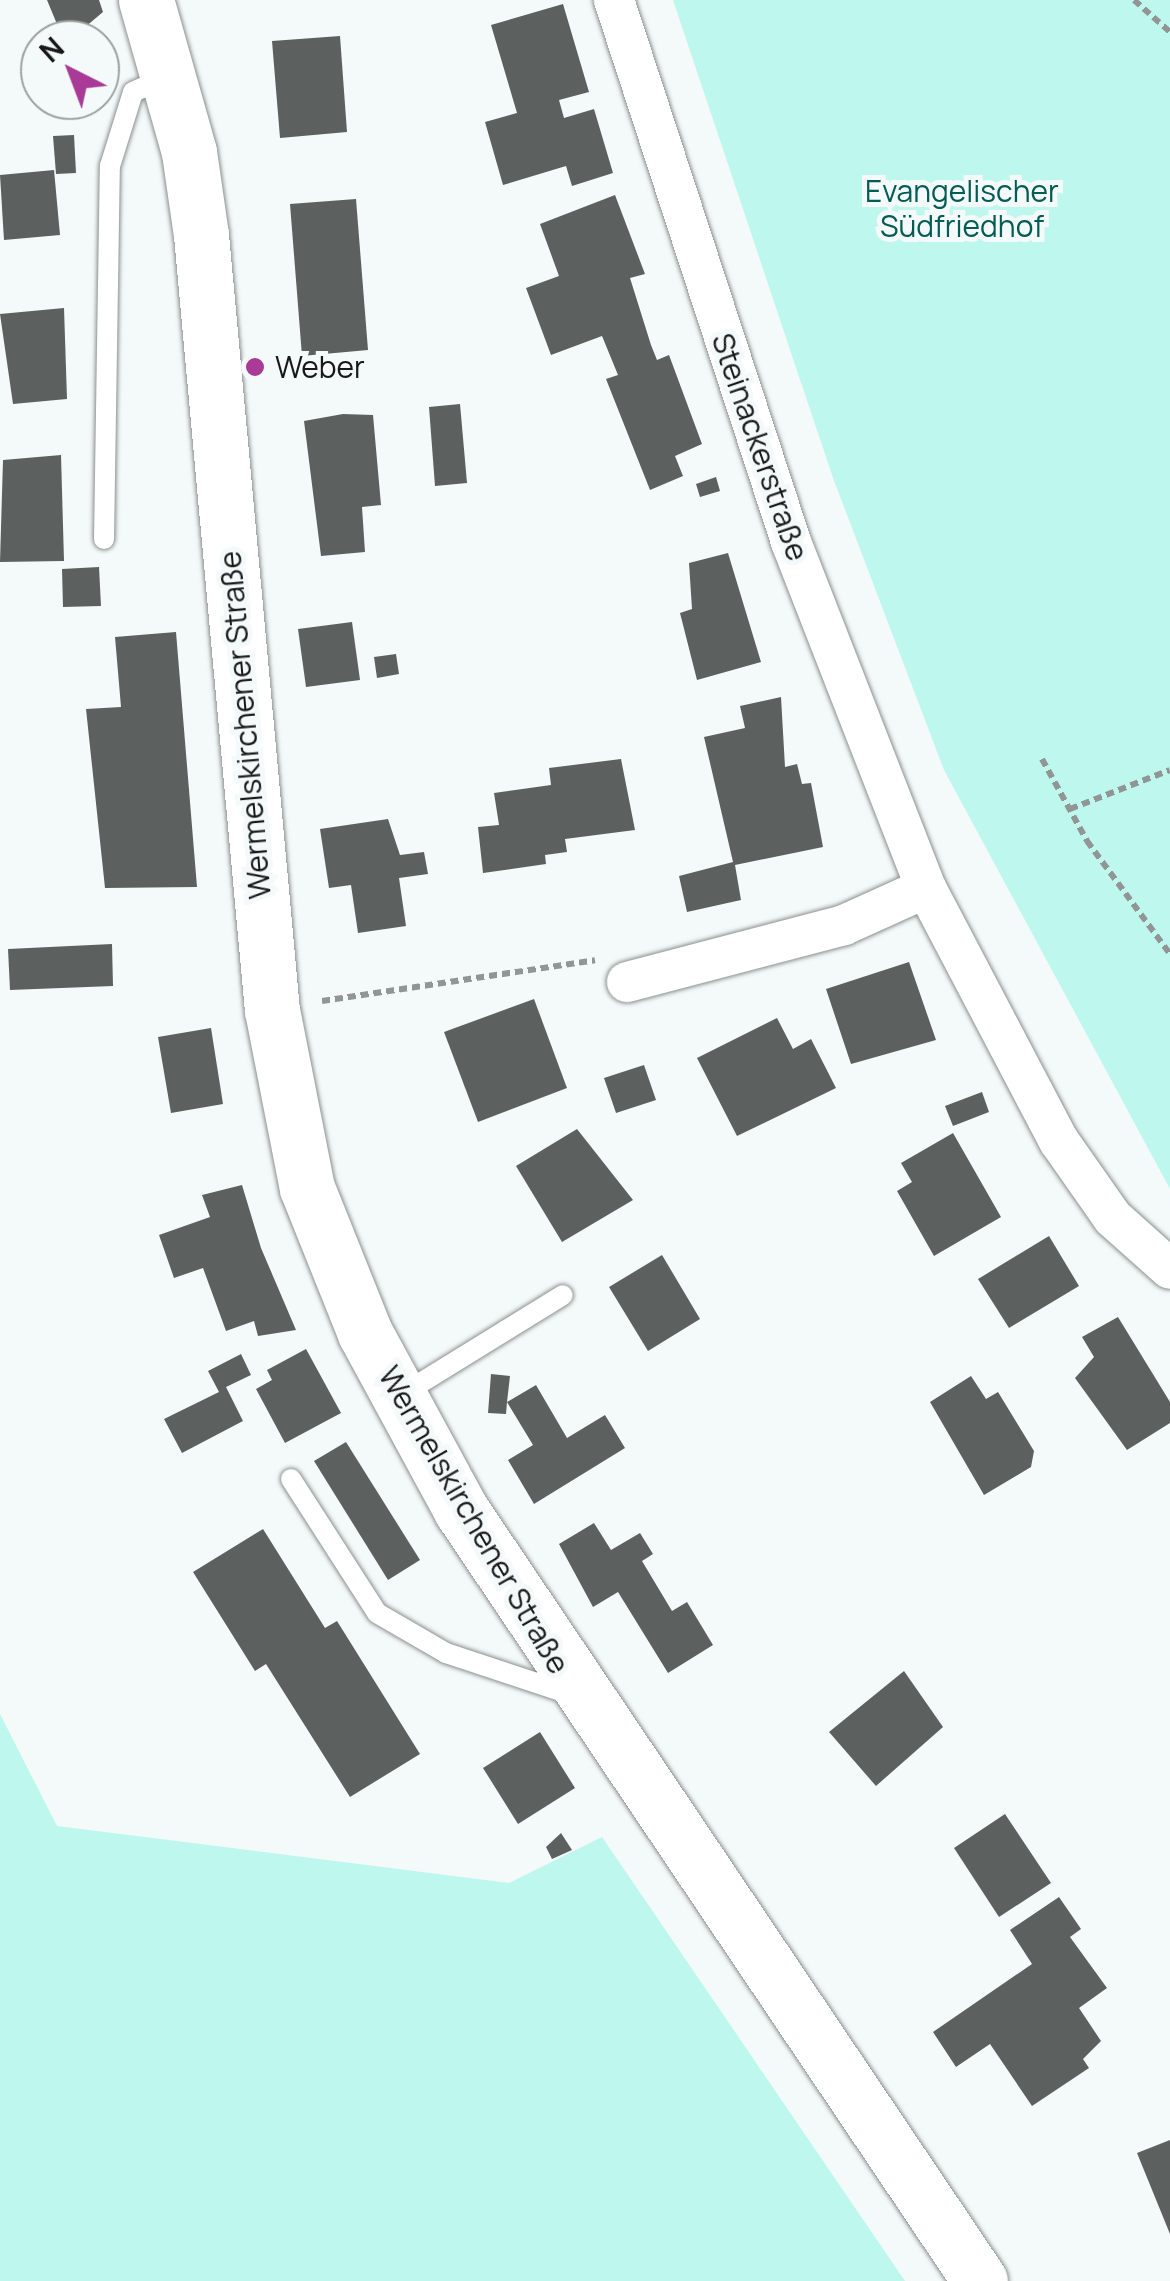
<!DOCTYPE html>
<html>
<head>
<meta charset="utf-8">
<style>
  body { margin:0 }
  #map { position:relative; width:1170px; height:2281px; overflow:hidden; background:#f4faf9; font-family:Manrope,sans-serif }
  div>[style] { position:absolute }
  .green>* { inset:0; background:#bdf7ee }
  .building>* { inset:0; background:#5c6160 }
  .path>* { height:6px; margin-top:-3px; transform-origin:0; background:repeating-linear-gradient(90deg,#919695 0 8px,transparent 0 13px) }
  .roads { filter:drop-shadow(0 0 2px #8b908f) drop-shadow(0 0 2px #8b908f) }
  .service>* { height:20px; margin:-10px; padding:0 10px; transform-origin:10px; border-radius:10px; background:#fff }
  .minor>* { height:40px; margin:-20px; padding:0 20px; transform-origin:20px; border-radius:20px; background:#fff }
  .secondary>* { height:55px; margin:-27.5px; padding:0 27.5px; transform-origin:27.5px; border-radius:27.5px; background:#fff }
  .dots>* { width:28px; height:28px; translate:-50% -50%; box-sizing:border-box; border:5px solid #f4faf9; border-radius:50% }
  span { translate:-50% -50%; white-space:nowrap; text-align:center; line-height:1.15; -webkit-text-stroke:10px #f4faf9; paint-order:stroke }
  .park-label { font-size:30px; color:#005c54 }
  .poi-label { font-size:30px; color:#171918 }
  .left { translate:0 -50%; text-align:left }
  .street-label { font-size:30px; color:#171918 }
  .north { position:absolute; left:20px; top:20px; width:100px; height:100px; box-sizing:border-box; background:#f4faf9; border:2px solid #9ca09f; border-radius:50%; rotate:318deg; font-size:28px; font-weight:700; line-height:40px; text-align:center; color:#171918 }
  .north::after { content:''; display:block; margin:auto; width:35px; height:45px; background:#a93a97; clip-path:polygon(50% 0,100% 100%,50% 72%,0 100%) }
</style>
</head>
<body>
<div id="map">
  <div class="green">
    <div style="clip-path:polygon(673px 0,1170px 0,1170px 1189px,944px 770px,833px 478px)"></div>
    <div style="clip-path:polygon(0 1714px,57px 1826px,509px 1883px,602px 1837px,905px 2281px,0 2281px)"></div>
  </div>
  <div class="building">
    <div style="clip-path:polygon(47px 0,99px 0,103px 12px,78px 33px,74px 23px,59px 29px)"></div>
    <div style="clip-path:polygon(563px 4px,589px 92px,559px 100px,564px 118px,594px 109px,613px 173px,572px 186px,566px 166px,503px 185px,485px 122px,517px 113px,491px 25px)"></div>
    <div style="clip-path:polygon(340px 36px,347px 132px,280px 138px,272px 41px)"></div>
    <div style="clip-path:polygon(74px 135px,76px 173px,56px 174px,53px 136px)"></div>
    <div style="clip-path:polygon(54px 170px,60px 235px,4px 240px,0 175px)"></div>
    <div style="clip-path:polygon(615px 195px,645px 274px,630px 278px,651px 345px,657px 360px,669px 355px,702px 444px,675px 456px,683px 476px,650px 490px,606px 379px,618px 375px,602px 336px,551px 355px,526px 288px,559px 276px,540px 224px)"></div>
    <div style="clip-path:polygon(356px 199px,368px 350px,302px 356px,290px 204px)"></div>
    <div style="clip-path:polygon(64px 308px,67px 399px,13px 404px,0 314px)"></div>
    <div style="clip-path:polygon(460px 404px,467px 483px,435px 486px,429px 407px)"></div>
    <div style="clip-path:polygon(343px 414px,373px 415px,381px 505px,362px 507px,365px 552px,321px 556px,304px 421px)"></div>
    <div style="clip-path:polygon(61px 455px,64px 561px,0 562px,3px 460px)"></div>
    <div style="clip-path:polygon(716px 477px,720px 491px,700px 497px,696px 484px)"></div>
    <div style="clip-path:polygon(728px 553px,761px 662px,697px 680px,680px 613px,692px 609px,689px 563px)"></div>
    <div style="clip-path:polygon(99px 567px,101px 606px,63px 607px,62px 569px)"></div>
    <div style="clip-path:polygon(352px 622px,360px 680px,306px 687px,298px 629px)"></div>
    <div style="clip-path:polygon(176px 632px,197px 887px,105px 888px,86px 709px,121px 707px,115px 637px)"></div>
    <div style="clip-path:polygon(396px 654px,399px 674px,377px 678px,374px 657px)"></div>
    <div style="clip-path:polygon(781px 697px,785px 767px,797px 764px,802px 784px,811px 783px,823px 847px,735px 865px,741px 900px,687px 912px,679px 876px,733px 862px,704px 737px,745px 728px,740px 706px)"></div>
    <div style="clip-path:polygon(621px 759px,635px 830px,565px 839px,567px 852px,545px 855px,546px 864px,483px 873px,478px 827px,499px 825px,494px 793px,551px 785px,549px 768px)"></div>
    <div style="clip-path:polygon(388px 819px,400px 855px,424px 852px,428px 874px,399px 878px,406px 926px,358px 933px,351px 885px,329px 888px,320px 829px)"></div>
    <div style="clip-path:polygon(112px 944px,113px 986px,10px 990px,8px 949px)"></div>
    <div style="clip-path:polygon(909px 962px,936px 1040px,851px 1064px,826px 989px)"></div>
    <div style="clip-path:polygon(534px 999px,567px 1088px,478px 1122px,444px 1032px)"></div>
    <div style="clip-path:polygon(777px 1018px,793px 1049px,811px 1039px,836px 1088px,737px 1136px,697px 1058px)"></div>
    <div style="clip-path:polygon(211px 1028px,223px 1104px,171px 1113px,158px 1037px)"></div>
    <div style="clip-path:polygon(644px 1065px,656px 1100px,616px 1113px,604px 1078px)"></div>
    <div style="clip-path:polygon(982px 1092px,989px 1112px,953px 1126px,945px 1106px)"></div>
    <div style="clip-path:polygon(577px 1129px,633px 1200px,562px 1242px,516px 1166px)"></div>
    <div style="clip-path:polygon(953px 1133px,1001px 1217px,934px 1256px,897px 1191px,912px 1182px,901px 1163px)"></div>
    <div style="clip-path:polygon(242px 1185px,261px 1248px,296px 1330px,258px 1336px,254px 1321px,226px 1331px,203px 1268px,174px 1278px,159px 1235px,210px 1217px,202px 1195px)"></div>
    <div style="clip-path:polygon(1049px 1236px,1079px 1286px,1009px 1328px,978px 1279px)"></div>
    <div style="clip-path:polygon(662px 1255px,700px 1319px,648px 1351px,609px 1287px)"></div>
    <div style="clip-path:polygon(1118px 1317px,1170px 1402px,1170px 1423px,1127px 1450px,1075px 1378px,1094px 1357px,1082px 1337px)"></div>
    <div style="clip-path:polygon(306px 1349px,341px 1413px,285px 1443px,256px 1389px,272px 1380px,267px 1370px)"></div>
    <div style="clip-path:polygon(241px 1354px,251px 1375px,226px 1387px,243px 1421px,182px 1453px,164px 1419px,219px 1392px,208px 1371px)"></div>
    <div style="clip-path:polygon(491px 1374px,510px 1376px,507px 1402px,536px 1385px,567px 1438px,605px 1415px,625px 1448px,534px 1504px,508px 1460px,533px 1445px,507px 1402px,506px 1414px,488px 1413px)"></div>
    <div style="clip-path:polygon(971px 1376px,986px 1399px,998px 1392px,1034px 1451px,1031px 1467px,984px 1495px,930px 1402px)"></div>
    <div style="clip-path:polygon(346px 1442px,420px 1560px,388px 1580px,314px 1461px)"></div>
    <div style="clip-path:polygon(594px 1523px,611px 1550px,640px 1533px,653px 1554px,642px 1561px,672px 1611px,687px 1602px,713px 1645px,668px 1673px,618px 1592px,593px 1607px,559px 1544px)"></div>
    <div style="clip-path:polygon(263px 1529px,325px 1628px,337px 1621px,420px 1754px,350px 1797px,266px 1664px,255px 1671px,193px 1572px)"></div>
    <div style="clip-path:polygon(904px 1671px,943px 1727px,876px 1786px,829px 1732px)"></div>
    <div style="clip-path:polygon(540px 1732px,575px 1788px,518px 1824px,483px 1768px)"></div>
    <div style="clip-path:polygon(1005px 1814px,1051px 1883px,999px 1917px,954px 1848px)"></div>
    <div style="clip-path:polygon(561px 1833px,572px 1850px,552px 1859px,546px 1847px)"></div>
    <div style="clip-path:polygon(1059px 1897px,1081px 1929px,1070px 1937px,1107px 1988px,1079px 2008px,1101px 2041px,1083px 2059px,1089px 2068px,1032px 2106px,990px 2044px,956px 2067px,933px 2032px,1032px 1964px,1010px 1930px)"></div>
    <div style="clip-path:polygon(1170px 2140px,1170px 2234px,1137px 2153px)"></div>
  </div>
  <div class="path">
    <div style="left:1134px;top:0;width:48px;rotate:41.6deg"></div>
    <div style="left:1042px;top:759px;width:94px;rotate:61.2deg"></div>
    <div style="left:1087px;top:841px;width:140px;rotate:53.7deg"></div>
    <div style="left:1070px;top:809px;width:107px;rotate:-21.3deg"></div>
    <div style="left:322px;top:1001px;width:276px;rotate:-8.5deg"></div>
  </div>
  <div class="roads">
    <div class="service">
      <div style="left:104px;top:539px;width:373px;rotate:-89.1deg"></div>
      <div style="left:110px;top:166px;width:77px;rotate:-72.7deg"></div>
      <div style="left:133px;top:92px;width:36px;rotate:-24deg"></div>
      <div style="left:401px;top:1395px;width:190px;rotate:-31.7deg"></div>
      <div style="left:291px;top:1479px;width:159px;rotate:57.3deg"></div>
      <div style="left:377px;top:1613px;width:80px;rotate:30.1deg"></div>
      <div style="left:446px;top:1653px;width:131px;rotate:18.3deg"></div>
    </div>
    <div class="minor">
      <div style="left:614px;top:0;width:570px;rotate:71.91deg"></div>
      <div style="left:791px;top:542px;width:371px;rotate:68.7deg"></div>
      <div style="left:926px;top:888px;width:286px;rotate:62.3deg"></div>
      <div style="left:1059px;top:1141px;width:94px;rotate:55deg"></div>
      <div style="left:1113px;top:1218px;width:76px;rotate:41.8deg"></div>
      <div style="left:627px;top:982px;width:224px;rotate:-14.7deg"></div>
      <div style="left:844px;top:925px;width:90px;rotate:-24.3deg"></div>
    </div>
    <div class="secondary">
      <div style="left:146px;top:0;width:158px;rotate:74.2deg"></div>
      <div style="left:189px;top:152px;width:84px;rotate:81.8deg"></div>
      <div style="left:201px;top:235px;width:778px;rotate:84.77deg"></div>
      <div style="left:272px;top:1010px;width:181px;rotate:78.9deg"></div>
      <div style="left:307px;top:1188px;width:156px;rotate:68.2deg"></div>
      <div style="left:365px;top:1333px;width:201px;rotate:61.5deg"></div>
      <div style="left:461px;top:1510px;width:929px;rotate:56.05deg"></div>
    </div>
  </div>
  <div class="dots">
    <div style="left:255px;top:367px;background:#a93a97"></div>
  </div>
  <div class="park-label">
    <span style="left:962px;top:208px">Evangelischer<br>Südfriedhof</span>
  </div>
  <div class="poi-label">
    <span class="left" style="left:275px;top:367px">Weber</span>
  </div>
  <div class="street-label">
    <span style="left:760px;top:447px;rotate:71deg">Steinackerstraße</span>
    <span style="left:245px;top:725px;rotate:-95deg">Wermelskirchener Straße</span>
    <span style="left:474px;top:1520px;rotate:60deg">Wermelskirchener Straße</span>
  </div>
  <div class="north">N</div>
</div>
</body>
</html>
